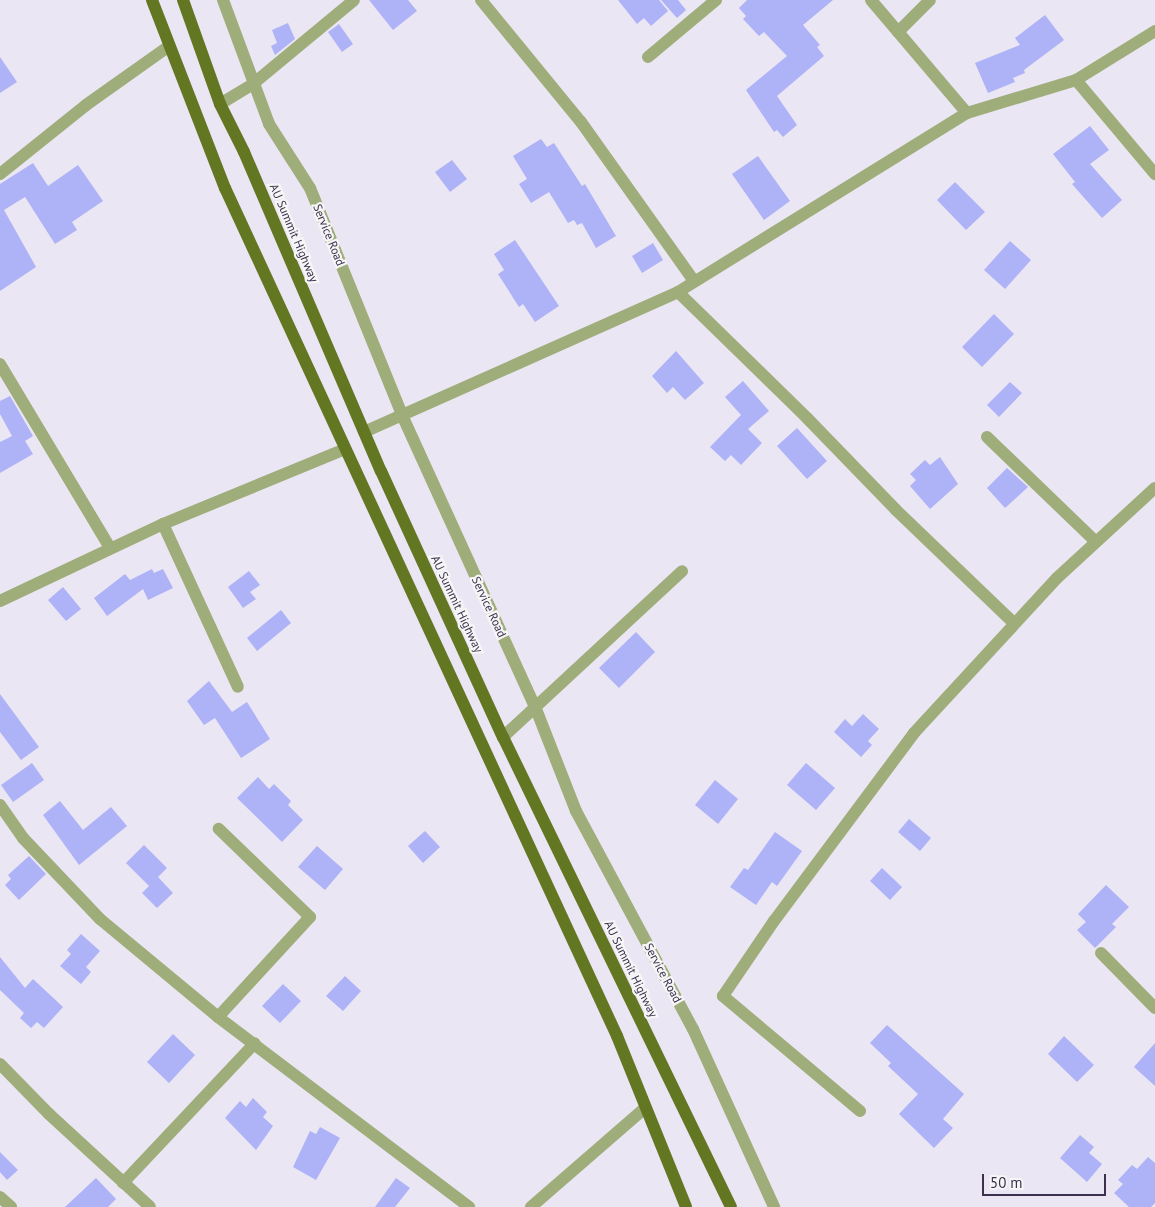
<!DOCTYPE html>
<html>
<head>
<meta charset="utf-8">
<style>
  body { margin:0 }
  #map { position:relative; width:1155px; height:1207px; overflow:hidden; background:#ebe6f4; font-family:"PT Sans",sans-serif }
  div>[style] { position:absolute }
  .building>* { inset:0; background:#aeb2f7 }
  .street>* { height:12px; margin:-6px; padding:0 6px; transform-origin:6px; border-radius:6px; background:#9ead79 }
  .primary>* { height:12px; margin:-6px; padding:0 6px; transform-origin:6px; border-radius:6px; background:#637723 }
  span { translate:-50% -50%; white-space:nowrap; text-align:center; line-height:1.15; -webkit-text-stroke:4.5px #f6f6f6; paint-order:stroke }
  .street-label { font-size:12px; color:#3d314e }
  .scale { position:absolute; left:982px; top:1174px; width:124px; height:22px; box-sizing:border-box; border:2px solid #3d314e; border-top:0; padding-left:6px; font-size:15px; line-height:18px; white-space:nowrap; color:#3d314e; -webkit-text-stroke:4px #f6f6f6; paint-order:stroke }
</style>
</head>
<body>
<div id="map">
  <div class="building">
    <div style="clip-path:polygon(369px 0,408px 0,417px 11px,393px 30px)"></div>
    <div style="clip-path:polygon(618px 0,659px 0,668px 11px,651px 26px,644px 18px,637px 24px)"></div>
    <div style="clip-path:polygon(661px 0,678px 0,686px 10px,677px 18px)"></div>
    <div style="clip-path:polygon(747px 0,833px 0,803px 25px,820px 45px,817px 47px,824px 56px,777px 96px,797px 125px,783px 137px,777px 130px,774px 132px,746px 90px,787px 56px,764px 32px,759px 36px,743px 19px,746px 16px,739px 8px)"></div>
    <div style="clip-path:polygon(1045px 15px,1064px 40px,1024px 70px,1025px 73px,1013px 78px,1015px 82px,988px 93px,975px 63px,1020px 45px,1015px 38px)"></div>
    <div style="clip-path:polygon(288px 23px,295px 39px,275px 55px,271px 46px,277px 43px,272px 30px)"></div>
    <div style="clip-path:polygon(339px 24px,353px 44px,342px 52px,328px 32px)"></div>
    <div style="clip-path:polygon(0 57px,17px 82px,0 93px)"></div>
    <div style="clip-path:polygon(1090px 126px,1109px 150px,1090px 164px,1122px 200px,1102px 218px,1072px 184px,1075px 182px,1053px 154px)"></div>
    <div style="clip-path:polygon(541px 139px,547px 147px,554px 143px,582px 186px,585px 184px,616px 236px,596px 248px,582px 223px,577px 225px,574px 220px,568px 223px,549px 192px,531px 203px,519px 184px,527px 179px,513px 156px)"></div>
    <div style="clip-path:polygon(758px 156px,790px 201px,764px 220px,732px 174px)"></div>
    <div style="clip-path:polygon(452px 160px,467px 179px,450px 192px,435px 172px)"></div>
    <div style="clip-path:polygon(33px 163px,48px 186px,78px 165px,103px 201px,72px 222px,77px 230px,55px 244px,25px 197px,4px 210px,36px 267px,0 291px,0 184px)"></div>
    <div style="clip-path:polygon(955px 182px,985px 212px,966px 230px,937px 200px)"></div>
    <div style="clip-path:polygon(515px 240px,559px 306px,535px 322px,523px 304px,519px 307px,498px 274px,504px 270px,494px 254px)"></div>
    <div style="clip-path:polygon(1010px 241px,1031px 260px,1005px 289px,984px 270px)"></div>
    <div style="clip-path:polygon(653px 243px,663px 260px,642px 273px,632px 256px)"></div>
    <div style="clip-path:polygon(994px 314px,1014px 334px,982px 367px,962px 347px)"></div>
    <div style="clip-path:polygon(676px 351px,704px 383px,685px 400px,673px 387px,667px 393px,652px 376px)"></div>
    <div style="clip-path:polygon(743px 381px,769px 411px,748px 429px,762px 443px,741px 465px,731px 455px,725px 461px,710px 447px,741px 415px,725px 397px)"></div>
    <div style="clip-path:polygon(1010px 382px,1022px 393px,999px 417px,987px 405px)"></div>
    <div style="clip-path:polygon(10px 396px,33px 436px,25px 441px,33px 454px,0 473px,0 442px,12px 436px,0 414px,0 401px)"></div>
    <div style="clip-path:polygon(797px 428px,827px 461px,807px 479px,777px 446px)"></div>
    <div style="clip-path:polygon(940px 457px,958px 484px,930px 509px,910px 486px,916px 480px,910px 474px,925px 460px,930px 465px)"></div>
    <div style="clip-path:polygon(1007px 468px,1028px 487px,1005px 508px,987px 488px)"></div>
    <div style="clip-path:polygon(152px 569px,154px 573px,163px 569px,173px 588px,148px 600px,143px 589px,107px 616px,94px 598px,125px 574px,130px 580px)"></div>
    <div style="clip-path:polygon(249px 571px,260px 585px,250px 592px,256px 599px,243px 608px,228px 587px)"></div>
    <div style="clip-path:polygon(63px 587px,81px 609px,66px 621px,48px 600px)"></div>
    <div style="clip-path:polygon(281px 610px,291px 623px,257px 651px,247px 638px)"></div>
    <div style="clip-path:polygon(636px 632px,655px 652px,619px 688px,599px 668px)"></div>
    <div style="clip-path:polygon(209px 681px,232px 712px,247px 702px,270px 739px,241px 758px,215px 718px,204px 725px,187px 701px)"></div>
    <div style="clip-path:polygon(0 694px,39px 747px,21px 760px,0 732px)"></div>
    <div style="clip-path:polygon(863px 714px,879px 729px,868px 741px,872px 745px,861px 757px,834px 732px,845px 719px,852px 726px)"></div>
    <div style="clip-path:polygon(32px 763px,44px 780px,13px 802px,1px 785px)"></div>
    <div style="clip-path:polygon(806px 763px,835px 788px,816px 810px,787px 785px)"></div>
    <div style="clip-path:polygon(258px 777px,269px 789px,274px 784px,291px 801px,288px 805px,303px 820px,282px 842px,237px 798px)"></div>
    <div style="clip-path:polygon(715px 780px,738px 799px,718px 824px,695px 805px)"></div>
    <div style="clip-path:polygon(60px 801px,83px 830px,111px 807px,127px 826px,79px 865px,43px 815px)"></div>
    <div style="clip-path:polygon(909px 819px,931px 838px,920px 851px,898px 832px)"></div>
    <div style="clip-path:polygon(425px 831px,440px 847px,423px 863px,408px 846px)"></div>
    <div style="clip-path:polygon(775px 832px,802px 851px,777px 886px,772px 882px,756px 905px,730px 887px,744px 868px,748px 870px)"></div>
    <div style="clip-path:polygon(144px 845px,167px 868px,158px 877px,173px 893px,157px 908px,142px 893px,149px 886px,126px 863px)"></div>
    <div style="clip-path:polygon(317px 846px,343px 869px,325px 890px,298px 867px)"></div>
    <div style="clip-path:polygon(29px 856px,46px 874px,19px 900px,5px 885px,11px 879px,8px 875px)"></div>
    <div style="clip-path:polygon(882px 868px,902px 887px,890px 900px,870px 881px)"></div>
    <div style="clip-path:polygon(1106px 885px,1129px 907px,1112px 924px,1116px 927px,1095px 948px,1077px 930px,1086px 922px,1078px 914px)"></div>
    <div style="clip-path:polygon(81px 934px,100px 951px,86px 967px,91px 972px,81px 984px,60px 966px,71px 954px,67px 950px)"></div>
    <div style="clip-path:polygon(0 957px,25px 988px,33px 979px,63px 1007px,44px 1028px,37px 1022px,31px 1028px,20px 1018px,24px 1013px,0 990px)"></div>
    <div style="clip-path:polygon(345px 976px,361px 991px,343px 1011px,326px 996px)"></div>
    <div style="clip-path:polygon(283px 984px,301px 1001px,280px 1023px,262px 1006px)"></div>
    <div style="clip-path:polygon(887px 1025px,964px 1094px,943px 1119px,953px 1128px,934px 1148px,899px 1114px,918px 1094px,888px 1066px,891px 1063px,870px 1043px)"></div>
    <div style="clip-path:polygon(173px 1034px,195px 1055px,169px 1083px,147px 1062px)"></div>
    <div style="clip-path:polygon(1064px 1036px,1094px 1065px,1077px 1082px,1048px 1054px)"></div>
    <div style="clip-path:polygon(1155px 1043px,1155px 1086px,1134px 1067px)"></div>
    <div style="clip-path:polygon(253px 1098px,267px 1112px,263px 1117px,273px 1126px,256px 1150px,225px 1118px,240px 1101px,246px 1107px)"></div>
    <div style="clip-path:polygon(320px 1127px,340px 1138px,316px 1180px,293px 1167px,310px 1131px,316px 1134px)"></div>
    <div style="clip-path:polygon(1080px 1135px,1094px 1147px,1089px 1153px,1102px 1164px,1087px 1182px,1060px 1158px)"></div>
    <div style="clip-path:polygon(0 1152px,18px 1170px,7px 1180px,0 1172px)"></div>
    <div style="clip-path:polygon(1148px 1157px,1155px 1163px,1155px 1203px,1151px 1207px,1129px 1207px,1114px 1193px,1123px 1184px,1118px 1180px,1132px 1165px,1137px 1169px)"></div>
    <div style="clip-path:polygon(96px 1178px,116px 1199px,108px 1207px,65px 1207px)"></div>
    <div style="clip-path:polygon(396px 1178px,410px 1188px,395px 1207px,375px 1207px)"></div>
  </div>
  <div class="street">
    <div style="left:223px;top:0;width:132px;rotate:69.6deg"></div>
    <div style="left:269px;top:124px;width:76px;rotate:57.4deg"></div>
    <div style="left:310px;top:188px;width:245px;rotate:67.9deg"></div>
    <div style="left:402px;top:415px;width:323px;rotate:65.5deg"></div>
    <div style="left:536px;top:709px;width:110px;rotate:68.6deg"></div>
    <div style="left:576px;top:811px;width:247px;rotate:61.8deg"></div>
    <div style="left:693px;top:1029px;width:196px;rotate:65.5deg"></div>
    <div style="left:481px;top:0;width:158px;rotate:50.7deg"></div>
    <div style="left:581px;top:122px;width:195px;rotate:54.6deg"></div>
    <div style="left:871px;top:0;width:148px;rotate:49.7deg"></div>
    <div style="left:898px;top:32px;width:45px;rotate:-45deg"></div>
    <div style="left:648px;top:57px;width:89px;rotate:-40deg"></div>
    <div style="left:1076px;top:80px;width:123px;rotate:50deg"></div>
    <div style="left:220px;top:104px;width:39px;rotate:-31deg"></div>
    <div style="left:253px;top:84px;width:131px;rotate:-39.7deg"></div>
    <div style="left:0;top:174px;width:110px;rotate:-38.7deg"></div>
    <div style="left:86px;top:105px;width:100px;rotate:-35.3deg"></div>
    <div style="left:678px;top:292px;width:180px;rotate:44.3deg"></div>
    <div style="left:807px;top:418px;width:128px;rotate:45.9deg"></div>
    <div style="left:896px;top:510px;width:163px;rotate:43.8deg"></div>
    <div style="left:0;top:364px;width:214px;rotate:59.1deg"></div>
    <div style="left:364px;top:432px;width:344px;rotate:-24deg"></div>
    <div style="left:678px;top:292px;width:340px;rotate:-31.8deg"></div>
    <div style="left:967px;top:113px;width:114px;rotate:-16.8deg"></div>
    <div style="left:1076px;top:80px;width:93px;rotate:-31.8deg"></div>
    <div style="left:987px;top:437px;width:151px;rotate:43.9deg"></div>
    <div style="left:163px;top:524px;width:179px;rotate:65.3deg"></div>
    <div style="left:0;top:601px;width:180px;rotate:-25.3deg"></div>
    <div style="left:163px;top:524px;width:197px;rotate:-22.4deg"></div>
    <div style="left:503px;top:737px;width:244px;rotate:-42.8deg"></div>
    <div style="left:0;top:805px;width:40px;rotate:55.1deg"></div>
    <div style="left:23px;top:838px;width:112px;rotate:46.5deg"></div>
    <div style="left:100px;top:919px;width:153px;rotate:39.7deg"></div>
    <div style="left:218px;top:1017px;width:315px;rotate:37.1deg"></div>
    <div style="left:1101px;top:953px;width:77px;rotate:45.5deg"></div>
    <div style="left:218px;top:1017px;width:136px;rotate:-47.4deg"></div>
    <div style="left:310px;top:917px;width:127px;rotate:-136deg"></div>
    <div style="left:0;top:1064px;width:70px;rotate:45.6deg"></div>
    <div style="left:49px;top:1114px;width:137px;rotate:42.6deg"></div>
    <div style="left:860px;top:1111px;width:179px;rotate:-140deg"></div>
    <div style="left:723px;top:996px;width:91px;rotate:-55.8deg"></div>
    <div style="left:774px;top:921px;width:234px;rotate:-53.3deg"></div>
    <div style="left:914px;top:733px;width:211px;rotate:-47.3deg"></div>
    <div style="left:1057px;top:578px;width:133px;rotate:-42.6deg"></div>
    <div style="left:123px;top:1183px;width:192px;rotate:-46.7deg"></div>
    <div style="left:0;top:1197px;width:15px;rotate:42deg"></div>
    <div style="left:531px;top:1207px;width:151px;rotate:-41deg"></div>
  </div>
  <div class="primary">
    <div style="left:152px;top:0;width:202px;rotate:68.8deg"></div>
    <div style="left:225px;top:188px;width:934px;rotate:65.19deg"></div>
    <div style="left:617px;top:1036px;width:184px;rotate:68deg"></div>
    <div style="left:183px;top:0;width:110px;rotate:70.4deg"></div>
    <div style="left:220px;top:104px;width:54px;rotate:63.4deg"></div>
    <div style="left:244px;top:152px;width:347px;rotate:66.8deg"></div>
    <div style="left:381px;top:471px;width:293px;rotate:65.4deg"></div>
    <div style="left:503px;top:737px;width:522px;rotate:64.12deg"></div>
  </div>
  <div class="street-label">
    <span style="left:294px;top:233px;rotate:67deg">AU Summit Highway</span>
    <span style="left:329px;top:235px;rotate:68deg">Service Road</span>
    <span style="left:457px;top:604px;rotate:65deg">AU Summit Highway</span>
    <span style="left:489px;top:607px;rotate:65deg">Service Road</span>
    <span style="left:631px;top:969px;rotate:64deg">AU Summit Highway</span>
    <span style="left:663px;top:973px;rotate:62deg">Service Road</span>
  </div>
  <div class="scale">50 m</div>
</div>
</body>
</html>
